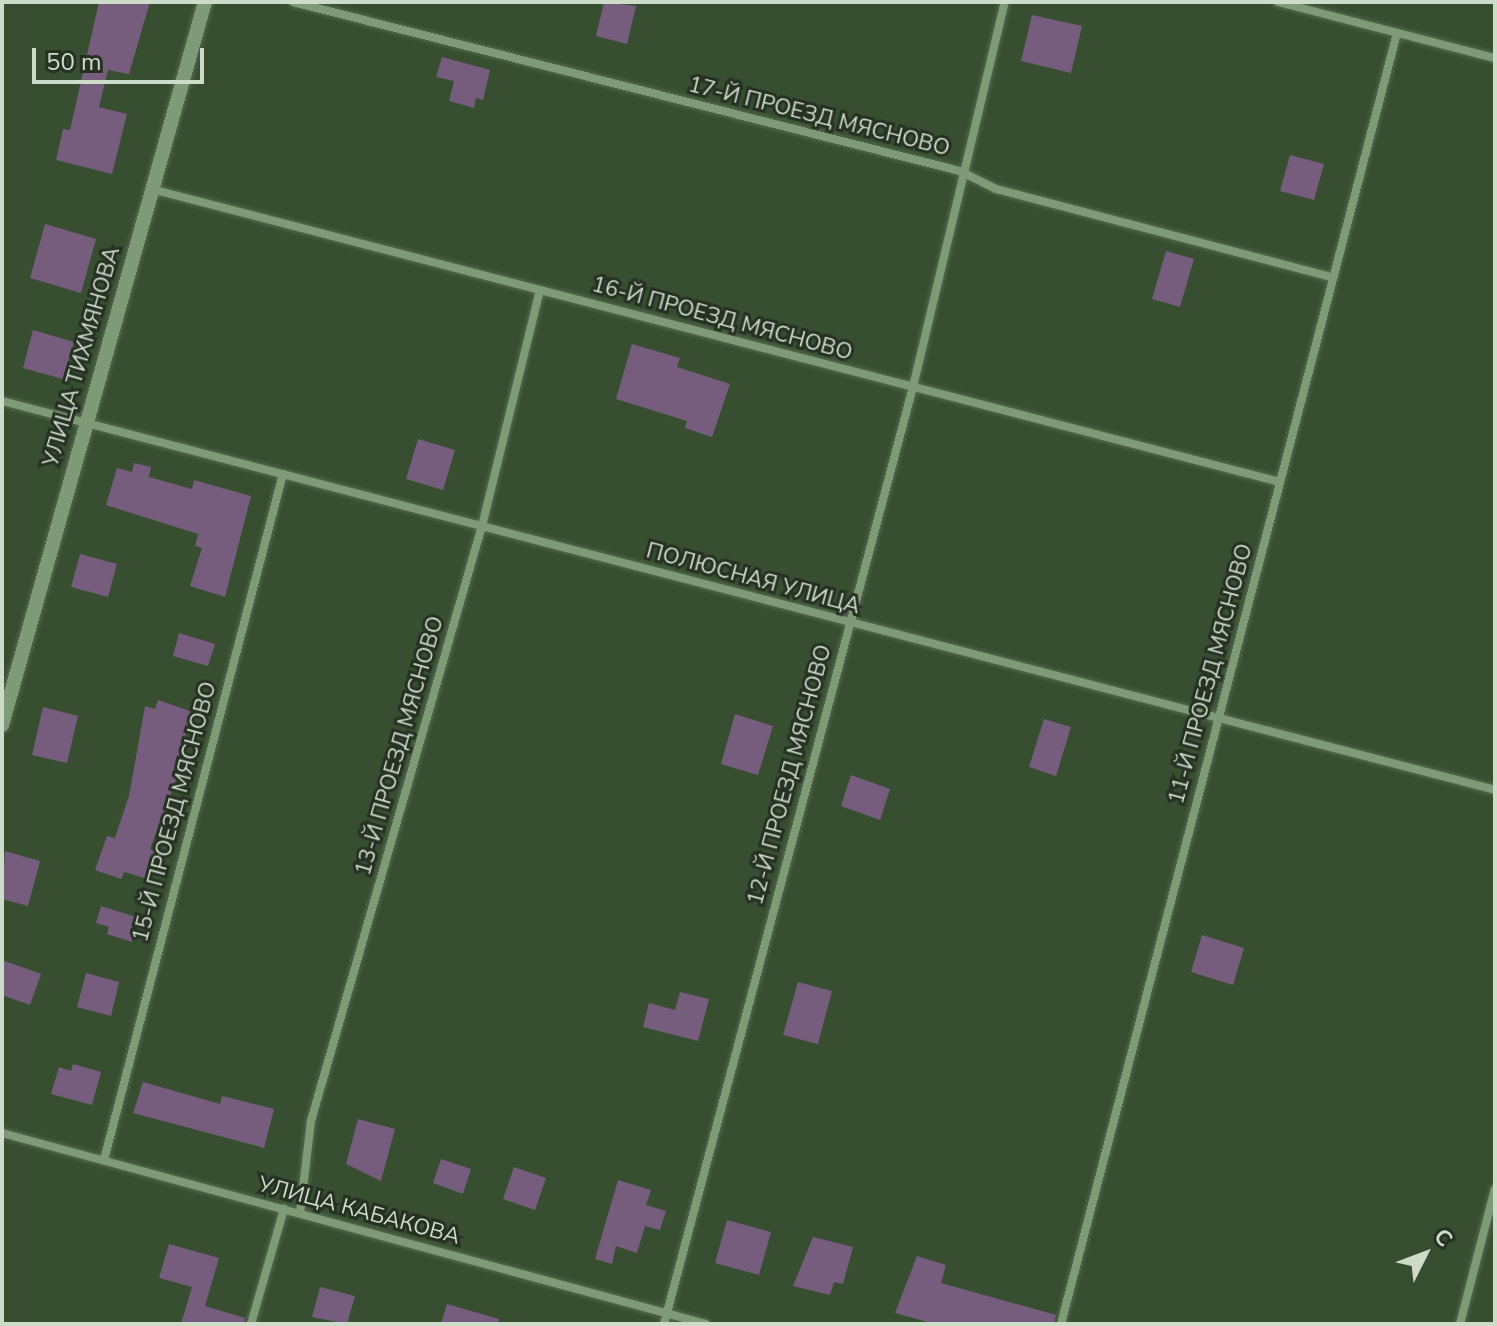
<!DOCTYPE html>
<html>
<head>
<meta charset="utf-8">
<style>
  body { margin:0 }
  #map { position:relative; width:1497px; height:1326px; overflow:hidden; background:#374f30; font-family:"Nunito Sans",sans-serif }
  div>[style] { position:absolute }
  .building>* { inset:0; background:#765d7d }
  .roads { filter:drop-shadow(0 0 2px #566a50) drop-shadow(0 0 2px #566a50) }
  .minor>* { height:8px; margin:-4px; padding:0 4px; transform-origin:4px; border-radius:4px; background:#7f9a77 }
  .tertiary>* { height:14px; margin:-7px; padding:0 7px; transform-origin:7px; border-radius:7px; background:#7f9a77 }
  span { translate:-50% -50%; white-space:nowrap; text-align:center; line-height:1.15; -webkit-text-stroke:6px #263123; paint-order:stroke }
  .street-label { font-size:22px; color:#cddbc9 }
  .frame { position:absolute; inset:0; border:4px solid #cddbc9; pointer-events:none }
  .north { position:absolute; left:1385px; top:1214px; width:80px; height:80px; -webkit-text-stroke:6px #263123; paint-order:stroke; rotate:48deg; font-size:22px; font-weight:700; line-height:32px; text-align:center; color:#cddbc9 }
  .north::after { content:''; display:block; margin:auto; width:28px; height:36px; background:#cddbc9; clip-path:polygon(50% 0,100% 100%,50% 72%,0 100%) }
  .scale { position:absolute; left:32px; top:48px; width:172px; height:36px; box-sizing:border-box; border:4px solid #cddbc9; border-top:0; padding-left:10px; font-size:24px; line-height:28px; white-space:nowrap; color:#cddbc9; -webkit-text-stroke:6px #263123; paint-order:stroke }
</style>
</head>
<body>
<div id="map">
  <div class="building">
    <div style="clip-path:polygon(99px 2px,150px 2px,129px 74px,108px 70px,99px 107px,127px 114px,112px 174px,56px 160px,63px 129px,70px 130px)"></div>
    <div style="clip-path:polygon(604px 2px,636px 6px,627px 44px,596px 36px)"></div>
    <div style="clip-path:polygon(1032px 15px,1082px 26px,1071px 73px,1021px 61px)"></div>
    <div style="clip-path:polygon(442px 57px,490px 70px,483px 100px,476px 98px,474px 108px,449px 101px,454px 81px,436px 77px)"></div>
    <div style="clip-path:polygon(1290px 155px,1324px 164px,1314px 200px,1280px 191px)"></div>
    <div style="clip-path:polygon(45px 224px,96px 239px,81px 293px,30px 278px)"></div>
    <div style="clip-path:polygon(1166px 251px,1194px 259px,1180px 307px,1152px 299px)"></div>
    <div style="clip-path:polygon(33px 330px,74px 342px,63px 379px,23px 368px)"></div>
    <div style="clip-path:polygon(632px 344px,680px 358px,677px 367px,730px 384px,712px 437px,685px 428px,687px 421px,616px 399px)"></div>
    <div style="clip-path:polygon(418px 439px,455px 450px,443px 490px,406px 479px)"></div>
    <div style="clip-path:polygon(134px 463px,151px 467px,149px 477px,192px 489px,194px 480px,251px 496px,225px 597px,190px 586px,202px 548px,195px 546px,198px 534px,106px 505px,117px 468px,132px 472px)"></div>
    <div style="clip-path:polygon(80px 554px,117px 564px,108px 597px,71px 587px)"></div>
    <div style="clip-path:polygon(179px 633px,215px 644px,208px 666px,173px 656px)"></div>
    <div style="clip-path:polygon(158px 700px,193px 712px,173px 773px,178px 775px,150px 849px,156px 851px,148px 879px,124px 872px,121px 879px,95px 870px,107px 836px,115px 838px,129px 796px,145px 706px,155px 709px)"></div>
    <div style="clip-path:polygon(43px 707px,78px 716px,67px 763px,32px 755px)"></div>
    <div style="clip-path:polygon(735px 714px,773px 726px,758px 775px,721px 764px)"></div>
    <div style="clip-path:polygon(1044px 719px,1071px 727px,1056px 776px,1029px 767px)"></div>
    <div style="clip-path:polygon(851px 775px,890px 789px,880px 820px,841px 806px)"></div>
    <div style="clip-path:polygon(5px 851px,40px 861px,28px 906px,2px 899px)"></div>
    <div style="clip-path:polygon(101px 906px,139px 918px,132px 942px,107px 934px,109px 927px,96px 923px)"></div>
    <div style="clip-path:polygon(1202px 935px,1244px 948px,1233px 985px,1191px 972px)"></div>
    <div style="clip-path:polygon(2px 960px,41px 974px,30px 1005px,2px 995px)"></div>
    <div style="clip-path:polygon(86px 973px,119px 982px,111px 1016px,77px 1007px)"></div>
    <div style="clip-path:polygon(798px 982px,832px 991px,818px 1044px,783px 1035px)"></div>
    <div style="clip-path:polygon(680px 992px,709px 999px,698px 1041px,643px 1027px,649px 1003px,675px 1010px)"></div>
    <div style="clip-path:polygon(73px 1064px,101px 1072px,92px 1105px,51px 1094px,59px 1067px,71px 1071px)"></div>
    <div style="clip-path:polygon(143px 1082px,220px 1104px,222px 1096px,274px 1109px,264px 1148px,133px 1113px)"></div>
    <div style="clip-path:polygon(358px 1119px,395px 1129px,381px 1181px,346px 1164px)"></div>
    <div style="clip-path:polygon(441px 1159px,471px 1169px,463px 1194px,433px 1183px)"></div>
    <div style="clip-path:polygon(514px 1167px,546px 1178px,535px 1210px,503px 1199px)"></div>
    <div style="clip-path:polygon(618px 1180px,651px 1190px,646px 1205px,666px 1211px,660px 1230px,645px 1226px,637px 1253px,616px 1246px,612px 1264px,595px 1259px)"></div>
    <div style="clip-path:polygon(727px 1220px,771px 1232px,759px 1275px,715px 1263px)"></div>
    <div style="clip-path:polygon(813px 1237px,853px 1247px,843px 1284px,834px 1282px,830px 1295px,793px 1286px)"></div>
    <div style="clip-path:polygon(169px 1244px,219px 1258px,205px 1306px,245px 1318px,244px 1324px,181px 1324px,192px 1287px,159px 1278px)"></div>
    <div style="clip-path:polygon(917px 1256px,946px 1265px,941px 1283px,1056px 1315px,1054px 1324px,935px 1324px,895px 1313px)"></div>
    <div style="clip-path:polygon(320px 1287px,355px 1296px,347px 1324px,312px 1317px)"></div>
    <div style="clip-path:polygon(447px 1304px,499px 1319px,498px 1324px,441px 1324px)"></div>
  </div>
  <div class="roads">
    <div class="minor">
      <div style="left:293px;top:2px;width:688px;rotate:14.22deg"></div>
      <div style="left:960px;top:171px;width:40px;rotate:26.6deg"></div>
      <div style="left:996px;top:189px;width:347px;rotate:14.7deg"></div>
      <div style="left:1278px;top:2px;width:224px;rotate:14.5deg"></div>
      <div style="left:155px;top:190px;width:1162px;rotate:14.55deg"></div>
      <div style="left:2px;top:401px;width:1543px;rotate:14.6deg"></div>
      <div style="left:2px;top:1133px;width:729px;rotate:15.18deg"></div>
      <div style="left:104px;top:1160px;width:709px;rotate:-75.38deg"></div>
      <div style="left:300px;top:1213px;width:93px;rotate:-83.2deg"></div>
      <div style="left:311px;top:1121px;width:619px;rotate:-73.97deg"></div>
      <div style="left:482px;top:526px;width:243px;rotate:-76.2deg"></div>
      <div style="left:251px;top:1324px;width:120px;rotate:-74deg"></div>
      <div style="left:664px;top:1324px;width:970px;rotate:-75.12deg"></div>
      <div style="left:913px;top:387px;width:396px;rotate:-76.6deg"></div>
      <div style="left:1061px;top:1324px;width:1334px;rotate:-75.41deg"></div>
      <div style="left:1460px;top:1324px;width:139px;rotate:-75.5deg"></div>
    </div>
    <div class="tertiary">
      <div style="left:2px;top:725px;width:751px;rotate:-74.32deg"></div>
    </div>
  </div>
  <div class="street-label">
    <span style="left:819px;top:117px;rotate:14deg">17-Й ПРОЕЗД МЯСНОВО</span>
    <span style="left:722px;top:319px;rotate:15deg">16-Й ПРОЕЗД МЯСНОВО</span>
    <span style="left:82px;top:357px;rotate:-74deg">УЛИЦА ТИХМЯНОВА</span>
    <span style="left:753px;top:579px;rotate:15deg">ПОЛЮСНАЯ УЛИЦА</span>
    <span style="left:1211px;top:674px;rotate:-75deg">11-Й ПРОЕЗД МЯСНОВО</span>
    <span style="left:400px;top:746px;rotate:-74deg">13-Й ПРОЕЗД МЯСНОВО</span>
    <span style="left:790px;top:775px;rotate:-75deg">12-Й ПРОЕЗД МЯСНОВО</span>
    <span style="left:175px;top:812px;rotate:-75deg">15-Й ПРОЕЗД МЯСНОВО</span>
    <span style="left:359px;top:1211px;rotate:15deg">УЛИЦА КАБАКОВА</span>
  </div>
  <div class="frame"></div>
  <div class="north">С</div>
  <div class="scale">50 m</div>
</div>
</body>
</html>
